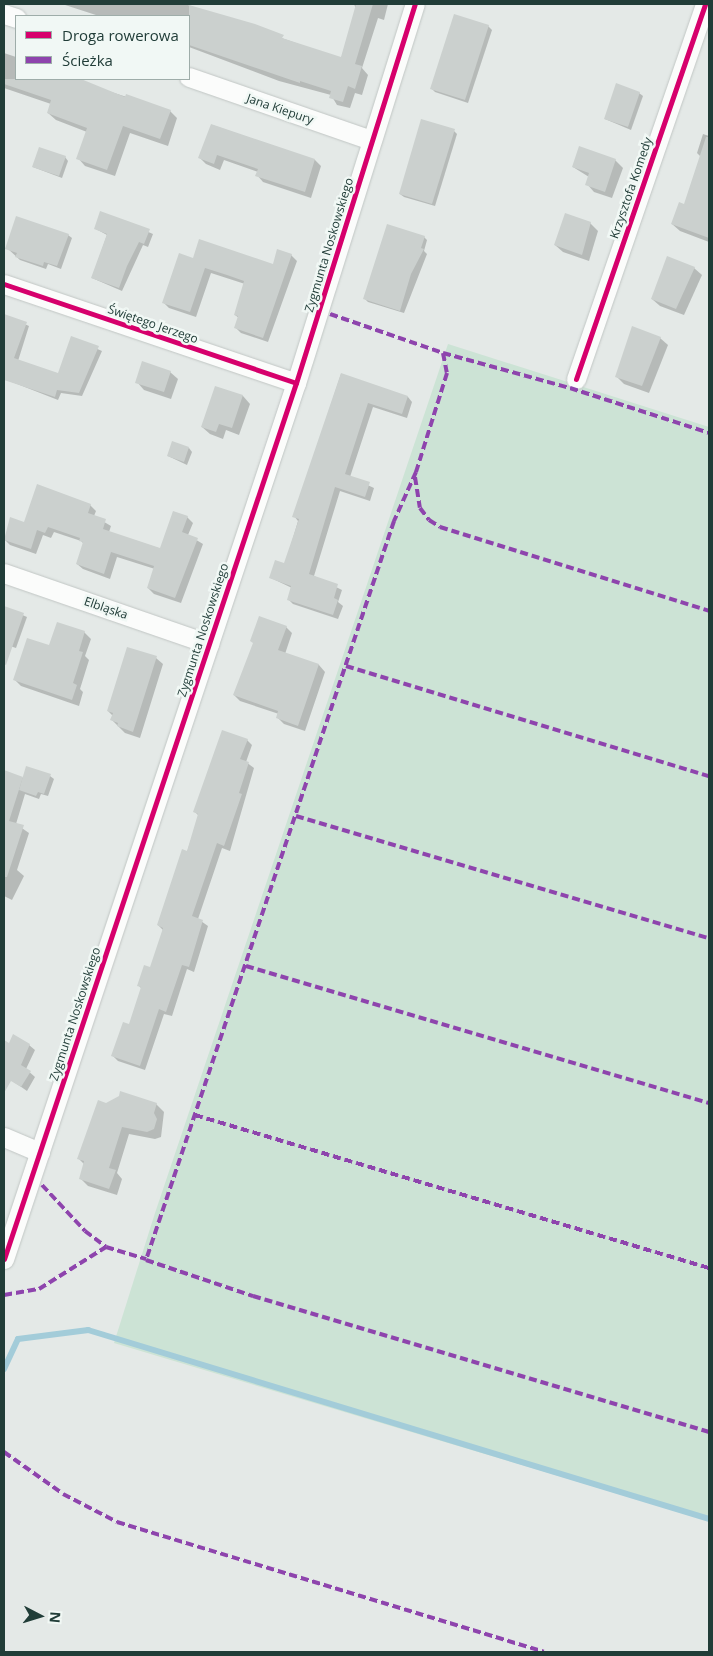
<!DOCTYPE html>
<html>
<head>
<meta charset="utf-8">
<style>
  body { margin:0 }
  #map { position:relative; width:713px; height:1656px; overflow:hidden; background:#e4e9e7; font-family:"Open Sans",sans-serif }
  div>[style] { position:absolute }
  .green>* { inset:0; background:#cce3d5 }
  .shadow>* { inset:0; background:#0003 }
  .stream>* { height:6px; margin:-3px; padding:0 3px; transform-origin:3px; border-radius:3px; background:#a3ccd9 }
  .building>* { inset:0; background:#cbd0ce }
  .roads { filter:drop-shadow(0 0 1px #c1c6c4) drop-shadow(0 0 1px #c1c6c4) }
  .street>* { height:19px; margin:-9.5px; padding:0 9.5px; transform-origin:9.5px; border-radius:9.5px; background:#fbfcfb }
  .quiet>* { height:4px; margin-top:-2px; transform-origin:0; background:repeating-linear-gradient(90deg,#8e44ad 0 8px,transparent 0 12px) }
  .cycleway>* { height:5px; margin:-2.5px; padding:0 2.5px; transform-origin:2.5px; border-radius:2.5px; background:#d6006c }
  span { translate:-50% -50%; white-space:nowrap; text-align:center; line-height:1.15; -webkit-text-stroke:5px #f1f8f5; paint-order:stroke }
  .street-label { font-size:12px; color:#213d38 }
  .frame { position:absolute; inset:0; border:5px solid #213d38; pointer-events:none }
  .legend { position:absolute; left:15px; top:15px; width:175px; height:65px; box-sizing:border-box; background:#f1f8f5; border:1px solid #9eada9; margin:0; padding:6px 9px; list-style:none; font-size:15px; color:#213d38 }
  .legend li { display:flex; align-items:center; gap:10px; height:25px }
  .legend b { width:25px; border:1px solid #9eada9 }
  .north { position:absolute; left:15px; top:1591px; width:50px; height:50px; -webkit-text-stroke:4px #f1f8f5; paint-order:stroke; rotate:95deg; font-size:14px; font-weight:700; line-height:20px; text-align:center; color:#213d38 }
  .north::after { content:''; display:block; margin:auto; width:18px; height:22px; background:#213d38; clip-path:polygon(50% 0,100% 100%,50% 72%,0 100%) }
</style>
</head>
<body>
<div id="map">
  <div class="green">
    <div style="clip-path:polygon(448px 344px,709px 427px,709px 1521px,114px 1343px,155px 1213px)"></div>
  </div>
  <div class="shadow">
    <div style="clip-path:polygon(62px 4px,185px 4px,341px 59px,356px 9px,354px 4px,388px 4px,384px 20px,378px 18px,362px 68px,368px 75px,362px 95px,355px 93px,350px 108px,337px 105px,331px 95px,279px 81px,189px 47px,189px 16px,99px 16px)"></div>
    <div style="clip-path:polygon(488px 26px,492px 30px,468px 103px,435px 92px,432px 89px)"></div>
    <div style="clip-path:polygon(4px 53px,16px 57px,16px 79px,71px 79px,170px 111px,177px 118px,168px 146px,130px 133px,115px 176px,85px 166px,78px 158px,87px 132px,56px 120px,48px 113px,51px 104px,4px 88px)"></div>
    <div style="clip-path:polygon(639px 93px,643px 96px,631px 130px,605px 119px)"></div>
    <div style="clip-path:polygon(212px 125px,315px 160px,321px 166px,311px 198px,263px 182px,257px 175px,258px 172px,224px 160px,220px 170px,206px 164px,200px 158px)"></div>
    <div style="clip-path:polygon(454px 131px,457px 134px,435px 206px,404px 197px,400px 194px)"></div>
    <div style="clip-path:polygon(703px 134px,709px 136px,709px 242px,680px 231px,672px 224px,685px 205px,701px 157px,697px 153px)"></div>
    <div style="clip-path:polygon(65px 157px,68px 161px,62px 178px,33px 167px)"></div>
    <div style="clip-path:polygon(615px 160px,623px 168px,612px 198px,594px 192px,587px 184px,589px 177px,573px 167px)"></div>
    <div style="clip-path:polygon(101px 212px,153px 234px,148px 247px,143px 245px,122px 291px,92px 278px,107px 235px,96px 229px)"></div>
    <div style="clip-path:polygon(590px 223px,598px 231px,589px 261px,563px 252px,555px 245px)"></div>
    <div style="clip-path:polygon(68px 235px,72px 238px,61px 269px,48px 264px,46px 269px,20px 260px,7px 248px)"></div>
    <div style="clip-path:polygon(424px 237px,427px 240px,424px 251px,427px 254px,404px 313px,368px 302px,365px 299px)"></div>
    <div style="clip-path:polygon(291px 255px,297px 261px,268px 342px,241px 333px,236px 328px,239px 318px,235px 315px,245px 284px,211px 273px,196px 317px,169px 308px,163px 302px,194px 260px,273px 265px)"></div>
    <div style="clip-path:polygon(694px 268px,702px 275px,684px 315px,660px 306px,652px 299px)"></div>
    <div style="clip-path:polygon(4px 315px,29px 326px,18px 361px,59px 374px,72px 338px,102px 351px,82px 396px,61px 393px,58px 400px,7px 380px,8px 375px,4px 373px)"></div>
    <div style="clip-path:polygon(660px 338px,668px 345px,649px 393px,624px 384px,617px 377px)"></div>
    <div style="clip-path:polygon(170px 372px,178px 379px,171px 399px,144px 390px,137px 382px)"></div>
    <div style="clip-path:polygon(341px 374px,408px 397px,412px 402px,407px 418px,373px 407px,350px 477px,374px 488px,370px 501px,340px 491px,314px 576px,342px 590px,338px 602px,343px 606px,338px 619px,293px 604px,288px 599px,292px 588px,271px 578px,285px 565px,298px 521px,294px 516px)"></div>
    <div style="clip-path:polygon(216px 387px,243px 396px,250px 404px,239px 435px,226px 430px,223px 439px,210px 434px,202px 427px)"></div>
    <div style="clip-path:polygon(189px 448px,192px 452px,187px 465px,168px 456px)"></div>
    <div style="clip-path:polygon(90px 505px,96px 511px,94px 516px,111px 526px,109px 532px,161px 549px,187px 517px,193px 523px,188px 535px,203px 544px,181px 603px,154px 594px,148px 588px,155px 569px,117px 557px,110px 579px,83px 569px,77px 564px,84px 544px,81px 541px,54px 532px,51px 538px,43px 535px,36px 554px,10px 545px,4px 539px,24px 523px)"></div>
    <div style="clip-path:polygon(4px 607px,27px 617px,16px 648px,4px 644px)"></div>
    <div style="clip-path:polygon(286px 627px,292px 633px,285px 654px,319px 665px,325px 672px,305px 731px,284px 724px,278px 718px,279px 714px,240px 701px,234px 695px)"></div>
    <div style="clip-path:polygon(84px 632px,91px 639px,85px 656px,89px 660px,80px 689px,83px 692px,79px 706px,21px 686px,15px 680px,49px 647px)"></div>
    <div style="clip-path:polygon(156px 658px,163px 664px,140px 738px,125px 733px,112px 720px,113px 716px,108px 711px)"></div>
    <div style="clip-path:polygon(247px 740px,252px 745px,246px 762px,254px 768px,230px 851px,222px 848px,198px 919px,208px 926px,194px 972px,187px 969px,172px 1016px,164px 1014px,145px 1070px,118px 1061px,113px 1056px,130px 1026px,142px 989px,138px 985px,151px 969px,163px 930px,158px 925px,187px 852px,199px 816px,195px 812px)"></div>
    <div style="clip-path:polygon(4px 772px,22px 778px,50px 776px,54px 779px,48px 796px,41px 794px,39px 799px,25px 794px,16px 824px,29px 833px,17px 870px,24px 876px,12px 900px,4px 896px)"></div>
    <div style="clip-path:polygon(4px 1041px,10px 1045px,29px 1045px,35px 1050px,26px 1069px,35px 1077px,27px 1091px,4px 1075px)"></div>
    <div style="clip-path:polygon(106px 1104px,156px 1104px,164px 1112px,161px 1137px,155px 1139px,129px 1134px,117px 1173px,122px 1179px,117px 1195px,88px 1186px,80px 1178px,85px 1165px,79px 1159px)"></div>
  </div>
  <div class="stream">
    <div style="left:4px;top:1369px;width:33px;rotate:-65deg"></div>
    <div style="left:18px;top:1339px;width:71px;rotate:-7.3deg"></div>
    <div style="left:88px;top:1330px;width:649px;rotate:16.93deg"></div>
  </div>
  <div class="building">
    <div style="clip-path:polygon(356px 4px,373px 4px,355px 64px,362px 66px,355px 89px,348px 86px,343px 102px,329px 98px,331px 91px,300px 81px,300px 83px,189px 45px,189px 5px,255px 24px,284px 35px,282px 38px,341px 57px)"></div>
    <div style="clip-path:polygon(454px 14px,489px 25px,465px 100px,430px 89px)"></div>
    <div style="clip-path:polygon(4px 79px,81px 79px,125px 97px,126px 94px,171px 110px,160px 139px,123px 126px,107px 170px,76px 159px,87px 128px,47px 113px,51px 100px,4px 84px)"></div>
    <div style="clip-path:polygon(616px 83px,640px 92px,628px 127px,604px 119px)"></div>
    <div style="clip-path:polygon(421px 119px,455px 129px,432px 204px,399px 194px)"></div>
    <div style="clip-path:polygon(211px 124px,315px 159px,305px 192px,255px 176px,258px 169px,217px 155px,214px 164px,198px 158px)"></div>
    <div style="clip-path:polygon(706px 137px,709px 137px,709px 238px,671px 224px,679px 202px,684px 204px)"></div>
    <div style="clip-path:polygon(579px 146px,616px 159px,605px 192px,585px 185px,589px 173px,572px 167px)"></div>
    <div style="clip-path:polygon(39px 147px,66px 156px,59px 176px,32px 167px)"></div>
    <div style="clip-path:polygon(100px 211px,150px 229px,144px 244px,139px 242px,127px 266px,119px 288px,91px 278px,107px 234px,94px 229px)"></div>
    <div style="clip-path:polygon(565px 213px,591px 222px,582px 255px,554px 245px)"></div>
    <div style="clip-path:polygon(16px 216px,69px 234px,57px 266px,44px 262px,43px 266px,15px 257px,17px 253px,5px 249px)"></div>
    <div style="clip-path:polygon(387px 224px,425px 236px,421px 248px,424px 249px,411px 274px,400px 311px,363px 299px)"></div>
    <div style="clip-path:polygon(199px 239px,273px 264px,277px 249px,292px 254px,263px 338px,234px 328px,238px 316px,234px 315px,244px 281px,227px 275px,205px 268px,190px 312px,162px 303px,179px 253px,193px 258px)"></div>
    <div style="clip-path:polygon(667px 256px,695px 267px,676px 309px,651px 299px)"></div>
    <div style="clip-path:polygon(4px 314px,27px 322px,14px 358px,58px 373px,71px 336px,99px 346px,79px 393px,57px 390px,55px 397px,4px 380px)"></div>
    <div style="clip-path:polygon(632px 326px,661px 337px,642px 386px,615px 377px)"></div>
    <div style="clip-path:polygon(142px 361px,171px 371px,164px 392px,135px 383px)"></div>
    <div style="clip-path:polygon(341px 373px,408px 396px,402px 414px,368px 403px,345px 474px,370px 482px,365px 497px,335px 487px,309px 574px,338px 584px,334px 598px,338px 600px,333px 615px,287px 600px,291px 586px,269px 578px,275px 560px,284px 563px,299px 519px,292px 517px)"></div>
    <div style="clip-path:polygon(215px 386px,243px 395px,232px 428px,219px 424px,216px 432px,201px 427px)"></div>
    <div style="clip-path:polygon(172px 441px,189px 447px,184px 462px,167px 456px)"></div>
    <div style="clip-path:polygon(37px 484px,91px 504px,88px 513px,106px 519px,103px 529px,160px 548px,173px 511px,188px 516px,182px 532px,198px 538px,175px 598px,147px 588px,154px 566px,111px 552px,104px 574px,76px 564px,83px 542px,79px 541px,80px 538px,48px 527px,45px 533px,37px 530px,31px 549px,4px 540px,10px 517px,24px 522px)"></div>
    <div style="clip-path:polygon(4px 606px,24px 613px,6px 665px,4px 664px)"></div>
    <div style="clip-path:polygon(259px 616px,287px 626px,278px 650px,319px 664px,298px 726px,276px 718px,278px 711px,233px 695px,253px 643px,250px 641px)"></div>
    <div style="clip-path:polygon(57px 622px,85px 631px,79px 651px,83px 652px,73px 683px,77px 685px,72px 700px,13px 680px,27px 638px,49px 645px)"></div>
    <div style="clip-path:polygon(127px 647px,157px 656px,133px 732px,117px 726px,118px 723px,110px 720px,113px 713px,107px 711px)"></div>
    <div style="clip-path:polygon(222px 730px,248px 739px,240px 759px,249px 762px,239px 793px,242px 794px,224px 846px,217px 843px,192px 916px,203px 920px,189px 967px,182px 965px,166px 1012px,159px 1009px,140px 1066px,111px 1056px,123px 1022px,129px 1024px,141px 987px,137px 986px,144px 965px,150px 967px,163px 928px,157px 925px,182px 849px,187px 851px,198px 814px,193px 812px)"></div>
    <div style="clip-path:polygon(26px 766px,51px 774px,44px 794px,38px 792px,36px 796px,19px 790px)"></div>
    <div style="clip-path:polygon(4px 770px,23px 777px,9px 821px,24px 825px,7px 877px,4px 877px)"></div>
    <div style="clip-path:polygon(13px 1034px,30px 1044px,21px 1065px,31px 1071px,21px 1087px,11px 1081px,4px 1093px,4px 1040px,9px 1043px)"></div>
    <div style="clip-path:polygon(120px 1091px,157px 1103px,154px 1113px,157px 1119px,154px 1129px,147px 1132px,122px 1127px,109px 1168px,116px 1170px,109px 1189px,79px 1179px,84px 1161px,77px 1159px,98px 1100px,106px 1103px,119px 1096px)"></div>
  </div>
  <div class="roads">
    <div class="street">
      <div style="left:4px;top:14px;width:13px;rotate:18deg"></div>
      <div style="left:189px;top:77px;width:193px;rotate:19.1deg"></div>
      <div style="left:4px;top:284px;width:308px;rotate:18.7deg"></div>
      <div style="left:576px;top:379px;width:397px;rotate:-71deg"></div>
      <div style="left:4px;top:573px;width:217px;rotate:19.1deg"></div>
      <div style="left:4px;top:1137px;width:39px;rotate:23deg"></div>
      <div style="left:4px;top:1259px;width:923px;rotate:-71.57deg"></div>
      <div style="left:296px;top:383px;width:397px;rotate:-72.6deg"></div>
    </div>
  </div>
  <div class="quiet">
    <div style="left:330px;top:314px;width:120px;rotate:19deg"></div>
    <div style="left:443px;top:353px;width:132px;rotate:15.4deg"></div>
    <div style="left:570px;top:388px;width:146px;rotate:17.9deg"></div>
    <div style="left:443px;top:353px;width:20px;rotate:79deg"></div>
    <div style="left:447px;top:373px;width:104px;rotate:107.4deg"></div>
    <div style="left:416px;top:472px;width:54px;rotate:114.2deg"></div>
    <div style="left:394px;top:521px;width:780px;rotate:108.55deg"></div>
    <div style="left:146px;top:1260px;width:113px;rotate:18.6deg"></div>
    <div style="left:253px;top:1296px;width:476px;rotate:16.6deg"></div>
    <div style="left:415px;top:477px;width:31px;rotate:81deg"></div>
    <div style="left:420px;top:508px;width:15px;rotate:53deg"></div>
    <div style="left:429px;top:520px;width:13px;rotate:32deg"></div>
    <div style="left:440px;top:527px;width:282px;rotate:17.3deg"></div>
    <div style="left:346px;top:666px;width:379px;rotate:16.9deg"></div>
    <div style="left:296px;top:816px;width:431px;rotate:16.5deg"></div>
    <div style="left:246px;top:966px;width:483px;rotate:16.5deg"></div>
    <div style="left:195px;top:1115px;width:536px;rotate:16.58deg"></div>
    <div style="left:42px;top:1185px;width:63px;rotate:46.9deg"></div>
    <div style="left:85px;top:1231px;width:26px;rotate:37deg"></div>
    <div style="left:106px;top:1247px;width:42px;rotate:16.7deg"></div>
    <div style="left:4px;top:1295px;width:36px;rotate:-10deg"></div>
    <div style="left:39px;top:1289px;width:79px;rotate:-32.1deg"></div>
    <div style="left:4px;top:1452px;width:72px;rotate:35.4deg"></div>
    <div style="left:63px;top:1494px;width:61px;rotate:27.4deg"></div>
    <div style="left:117px;top:1522px;width:446px;rotate:16.9deg"></div>
  </div>
  <div class="cycleway">
    <div style="left:4px;top:284px;width:308px;rotate:18.7deg"></div>
    <div style="left:576px;top:379px;width:397px;rotate:-71deg"></div>
    <div style="left:4px;top:1259px;width:923px;rotate:-71.57deg"></div>
    <div style="left:296px;top:383px;width:397px;rotate:-72.6deg"></div>
  </div>
  <div class="street-label">
    <span style="left:280px;top:109px;rotate:19deg">Jana Kiepury</span>
    <span style="left:631px;top:188px;rotate:-71deg">Krzysztofa Komedy</span>
    <span style="left:329px;top:245px;rotate:-73deg">Zygmunta Noskowskiego</span>
    <span style="left:153px;top:324px;rotate:19deg">Świętego Jerzego</span>
    <span style="left:106px;top:608px;rotate:19deg">Elbląska</span>
    <span style="left:203px;top:630px;rotate:-72deg">Zygmunta Noskowskiego</span>
    <span style="left:75px;top:1014px;rotate:-72deg">Zygmunta Noskowskiego</span>
  </div>
  <div class="frame"></div>
  <ul class="legend">
  <li><b style="height:6px;background:#d6006c"></b>Droga rowerowa</li>
  <li><b style="height:6px;background:#8e44ad"></b>Ścieżka</li>
  </ul>
  <div class="north">N</div>
</div>
</body>
</html>
